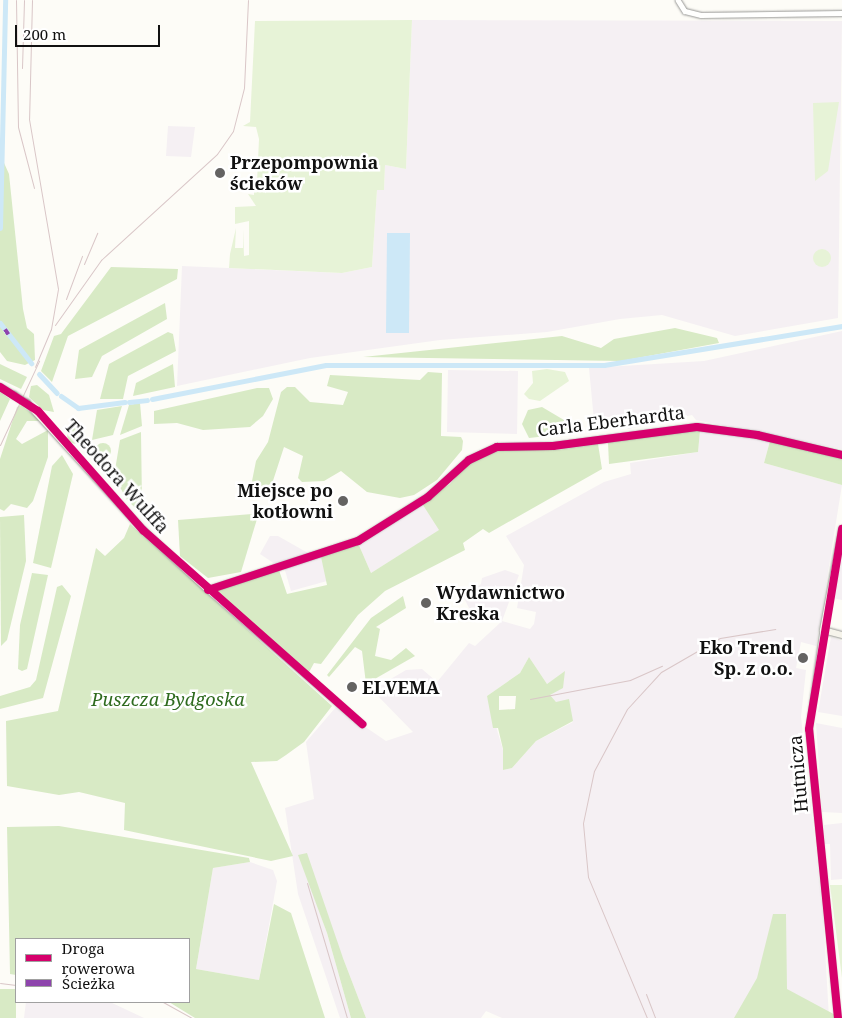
<!DOCTYPE html>
<html>
<head>
<meta charset="utf-8">
<style>
  body { margin:0 }
  #map { position:relative; width:842px; height:1018px; overflow:hidden; background:#fdfcf7; font-family:"Noto Serif",serif }
  div>[style] { position:absolute }
  .industrial>* { inset:0; background:#f5f0f3 }
  .green>* { inset:0; background:#e7f3d7 }
  .round { border-radius:50% }
  .forest>* { inset:0; background:#d8eac5 }
  .water>* { inset:0; background:#cde8f7 }
  .canal>* { height:5px; margin:-2.5px; padding:0 2.5px; transform-origin:2.5px; border-radius:2.5px; background:#cde8f7 }
  .roads { filter:drop-shadow(0 0 1px #979795) drop-shadow(0 0 1px #979795) }
  .street>* { height:4.5px; margin:-2.25px; padding:0 2.25px; transform-origin:2.25px; border-radius:2.25px; background:#fffffe }
  .secondary>* { height:6px; margin:-3px; padding:0 3px; transform-origin:3px; border-radius:3px; background:#f6f4eb }
  .rail>* { height:1px; margin:-0.5px; padding:0 0.5px; transform-origin:0.5px; border-radius:0.5px; background:#d9c6c7 }
  .bridges { filter:drop-shadow(0 0 1px #8e8d8b) drop-shadow(0 0 1px #8e8d8b) }
  .secondary-bridge>* { height:6px; margin:-3px; padding:0 3px; transform-origin:3px; border-radius:3px; background:#f6f4eb }
  .quiet>* { height:6px; margin-top:-3px; transform-origin:0; background:repeating-linear-gradient(90deg,#8e44ad 0 12px,transparent 0 18px) }
  .cycleway>* { height:8px; margin:-4px; padding:0 4px; transform-origin:4px; border-radius:4px; background:#d6006c }
  .dots>* { width:14px; height:14px; translate:-50% -50%; box-sizing:border-box; border:2px solid #fff; border-radius:50% }
  span { translate:-50% -50%; white-space:nowrap; text-align:center; line-height:1.15; -webkit-text-stroke:5px #fff; paint-order:stroke }
  .poi-label { font-size:18px; color:#111; font-weight:700 }
  .left { translate:0 -50%; text-align:left }
  .right { translate:-100% -50%; text-align:right }
  .street-label { font-size:18px; color:#111 }
  .park-label { font-size:18px; color:#2f6b1f; font-style:italic }
  .legend { position:absolute; left:15px; top:938px; width:175px; height:65px; box-sizing:border-box; background:#fff; border:1px solid #a0a0a0; margin:0; padding:6px 9px; list-style:none; font-size:15px; color:#111 }
  .legend li { display:flex; align-items:center; gap:10px; height:25px }
  .legend b { width:25px; border:1px solid #a0a0a0 }
  .scale { position:absolute; left:15px; top:25px; width:145px; height:22px; box-sizing:border-box; border:2px solid #111; border-top:0; padding-left:6px; font-size:15px; line-height:18px; white-space:nowrap; color:#111; -webkit-text-stroke:4px #fff; paint-order:stroke }
</style>
</head>
<body>
<div id="map">
  <div class="industrial">
    <div style="clip-path:polygon(412px 20px,842px 21px,838px 318px,735px 336px,662px 315px,620px 319px,547px 332px,440px 340px,310px 358px,177px 386px,182px 266px,342px 273px,372px 267px,377px 190px,384px 190px,385px 165px,406px 169px)"></div>
    <div style="clip-path:polygon(168px 126px,195px 127px,191px 157px,166px 156px)"></div>
    <div style="clip-path:polygon(842px 331px,842px 449px,696px 420px,692px 415px,628px 429px,612px 416px,594px 421px,589px 368px,704px 361px)"></div>
    <div style="clip-path:polygon(448px 370px,518px 371px,517px 434px,447px 432px)"></div>
    <div style="clip-path:polygon(evenodd,700px 431px,770px 441px,764px 463px,842px 485px,816px 646px,801px 642px,796px 668px,806px 670px,801px 717px,823px 914px,829px 1018px,502px 1018px,486px 1011px,481px 1018px,366px 1018px,343px 958px,299px 855px,327px 933px,351px 1018px,340px 1018px,298px 894px,285px 808px,314px 799px,306px 742px,336px 707px,386px 741px,413px 732px,372px 690px,406px 670px,422px 669px,437px 682px,469px 643px,475px 646px,501px 622px,469px 608px,464px 598px,481px 584px,482px 578px,505px 570px,519px 575px,502px 621px,530px 629px,534px 624px,536px 612px,517px 608px,524px 565px,506px 536px,604px 482px,631px 474px,630px 463px,698px 452px,700px 431px,529px 657px,547px 684px,565px 672px,550px 695px,573px 722px,536px 741px,512px 768px,503px 770px,503px 750px,487px 696px,520px 673px,529px 657px)"></div>
    <div style="clip-path:polygon(421px 502px,440px 530px,371px 573px,358px 543px)"></div>
    <div style="clip-path:polygon(270px 536px,278px 536px,308px 553px,275px 564px,260px 554px)"></div>
    <div style="clip-path:polygon(321px 557px,327px 581px,291px 591px,284px 567px)"></div>
    <div style="clip-path:polygon(842px 559px,842px 600px,833px 598px)"></div>
    <div style="clip-path:polygon(831px 637px,842px 641px,842px 716px,818px 712px)"></div>
    <div style="clip-path:polygon(816px 723px,842px 728px,842px 813px,822px 812px)"></div>
    <div style="clip-path:polygon(842px 823px,842px 879px,831px 880px,830px 844px,825px 844px,824px 825px)"></div>
    <div style="clip-path:polygon(250px 862px,273px 870px,277px 881px,259px 980px,196px 969px,213px 868px)"></div>
    <div style="clip-path:polygon(26px 1002px,110px 1002px,144px 1018px,24px 1018px)"></div>
  </div>
  <div class="green">
    <div style="clip-path:polygon(412px 20px,406px 169px,385px 165px,384px 190px,377px 190px,372px 267px,342px 273px,229px 268px,230px 254px,236px 228px,235px 248px,243px 248px,243px 229px,244px 256px,249px 255px,249px 221px,235px 224px,235px 207px,256px 206px,248px 194px,254px 195px,254px 180px,257px 182px,259px 139px,256px 127px,243px 126px,250px 122px,255px 21px)"></div>
    <div style="clip-path:polygon(839px 102px,828px 171px,815px 181px,813px 103px)"></div>
    <div class="round" style="left:813px;top:249px;width:18px;height:18px"></div>
    <div style="clip-path:polygon(547px 369px,565px 372px,569px 381px,540px 401px,529px 399px,524px 394px,533px 383px,532px 371px)"></div>
    <div style="clip-path:polygon(830px 885px,842px 885px,842px 978px)"></div>
  </div>
  <div class="forest">
    <div style="clip-path:polygon(0 154px,9px 174px,23px 309px,27px 328px,34px 334px,35px 360px,25px 365px,7px 361px,0 352px)"></div>
    <div style="clip-path:polygon(111px 267px,178px 269px,177px 279px,68px 336px,52px 382px,41px 371px,54px 336px,61px 334px)"></div>
    <div style="clip-path:polygon(165px 303px,167px 319px,102px 356px,92px 377px,75px 379px,79px 350px)"></div>
    <div style="clip-path:polygon(675px 328px,717px 338px,719px 343px,621px 361px,363px 357px,562px 336px,601px 348px,614px 339px)"></div>
    <div style="clip-path:polygon(168px 332px,173px 334px,176px 351px,128px 376px,123px 399px,100px 399px,109px 364px)"></div>
    <div style="clip-path:polygon(0 364px,27px 377px,21px 389px,0 379px)"></div>
    <div style="clip-path:polygon(173px 364px,175px 387px,133px 396px,136px 383px)"></div>
    <div style="clip-path:polygon(428px 372px,442px 373px,441px 436px,461px 437px,463px 441px,462px 450px,437px 480px,414px 495px,400px 498px,367px 492px,341px 471px,324px 481px,302px 482px,298px 478px,303px 456px,284px 447px,270px 490px,264px 497px,250px 491px,256px 461px,268px 442px,281px 392px,287px 387px,295px 387px,310px 402px,343px 405px,348px 392px,327px 386px,330px 375px,420px 380px)"></div>
    <div style="clip-path:polygon(37px 385px,49px 395px,54px 412px,43px 410px,29px 397px,31px 386px)"></div>
    <div style="clip-path:polygon(257px 388px,269px 388px,273px 399px,263px 416px,250px 427px,203px 430px,177px 423px,154px 424px,154px 411px)"></div>
    <div style="clip-path:polygon(0 392px,10px 399px,0 421px,0 437px)"></div>
    <div style="clip-path:polygon(140px 403px,142px 426px,120px 435px,129px 405px)"></div>
    <div style="clip-path:polygon(21px 405px,41px 421px,27px 421px,16px 439px,22px 444px,48px 430px,48px 457px,33px 501px,27px 508px,11px 504px,4px 511px,0 509px,0 459px,17px 407px)"></div>
    <div style="clip-path:polygon(122px 406px,113px 435px,92px 440px,97px 410px)"></div>
    <div style="clip-path:polygon(542px 407px,569px 423px,565px 434px,529px 438px,522px 424px,528px 410px)"></div>
    <div class="round" style="left:67px;top:426px;width:18px;height:18px"></div>
    <div style="clip-path:polygon(672px 429px,700px 431px,698px 452px,609px 464px,608px 443px)"></div>
    <div style="clip-path:polygon(141px 432px,142px 503px,149px 513px,145px 517px,127px 500px,114px 476px,120px 440px)"></div>
    <div style="clip-path:polygon(770px 441px,842px 459px,842px 485px,764px 463px)"></div>
    <div class="round" style="left:95px;top:443px;width:16px;height:16px"></div>
    <div style="clip-path:polygon(598px 444px,602px 469px,489px 533px,483px 529px,463px 543px,465px 550px,385px 591px,358px 615px,321px 664px,314px 663px,307px 676px,218px 594px,218px 589px,279px 570px,287px 594px,327px 585px,321px 557px,358px 543px,371px 573px,439px 530px,421px 502px,450px 484px,473px 458px,495px 449px,558px 450px)"></div>
    <div style="clip-path:polygon(62px 455px,73px 474px,51px 568px,33px 563px,52px 466px)"></div>
    <div style="clip-path:polygon(252px 514px,257px 519px,241px 572px,208px 578px,180px 556px,178px 520px)"></div>
    <div style="clip-path:polygon(24px 515px,26px 561px,7px 640px,1px 646px,0 517px)"></div>
    <div style="clip-path:polygon(130px 524px,332px 706px,304px 742px,286px 755px,277px 761px,251px 762px,293px 856px,271px 861px,124px 830px,125px 803px,79px 792px,59px 795px,7px 786px,6px 721px,58px 711px,96px 548px,105px 556px,124px 538px)"></div>
    <div style="clip-path:polygon(32px 573px,48px 575px,27px 669px,22px 671px,18px 669px,20px 625px)"></div>
    <div style="clip-path:polygon(62px 585px,71px 596px,43px 698px,0 709px,0 696px,30px 687px,36px 680px,57px 587px)"></div>
    <div style="clip-path:polygon(403px 596px,406px 608px,376px 627px,380px 629px,375px 656px,391px 660px,406px 648px,415px 656px,366px 684px,362px 651px,355px 647px,329px 677px,327px 675px,371px 618px)"></div>
    <div style="clip-path:polygon(evenodd,529px 657px,547px 684px,565px 671px,563px 688px,550px 695px,556px 702px,569px 699px,573px 721px,536px 741px,512px 768px,503px 770px,503px 749px,498px 728px,493px 728px,487px 696px,520px 673px,529px 657px,499px 696px,516px 696px,515px 709px,499px 710px,499px 696px)"></div>
    <div style="clip-path:polygon(59px 826px,249px 858px,250px 862px,213px 868px,196px 969px,259px 980px,274px 904px,291px 913px,325px 1018px,195px 1018px,169px 1002px,189px 1002px,189px 939px,16px 939px,16px 975px,10px 974px,7px 827px)"></div>
    <div style="clip-path:polygon(307px 853px,343px 958px,366px 1018px,351px 1018px,327px 933px,298px 855px)"></div>
    <div style="clip-path:polygon(773px 914px,786px 914px,787px 989px,841px 1018px,734px 1018px,757px 978px)"></div>
    <div style="clip-path:polygon(0 989px,16px 989px,16px 1018px,0 1018px)"></div>
  </div>
  <div class="water">
    <div style="clip-path:polygon(387px 233px,410px 233px,409px 333px,386px 333px)"></div>
  </div>
  <div class="canal">
    <div style="left:0;top:228px;width:228px;rotate:-88.7deg"></div>
    <div style="left:0;top:323px;width:51px;rotate:52.2deg"></div>
    <div style="left:39px;top:374px;width:26px;rotate:47deg"></div>
    <div style="left:61px;top:396px;width:21px;rotate:35deg"></div>
    <div style="left:78px;top:408px;width:47px;rotate:-7.3deg"></div>
    <div style="left:152px;top:399px;width:177px;rotate:-11.1deg"></div>
    <div style="left:326px;top:365px;width:278px"></div>
    <div style="left:604px;top:365px;width:241px;rotate:-9.3deg"></div>
    <div style="left:129px;top:402px;width:18px;rotate:-6deg"></div>
  </div>
  <div class="roads">
    <div class="street">
      <div style="left:678px;top:0;width:13px;rotate:58deg"></div>
      <div style="left:685px;top:11px;width:16px;rotate:14deg"></div>
      <div style="left:701px;top:15px;width:141px;rotate:-0.8deg"></div>
      <div style="left:208px;top:590px;width:204px;rotate:41deg"></div>
      <div style="left:823px;top:630px;width:100px;rotate:98deg"></div>
      <div style="left:809px;top:729px;width:290px;rotate:84.3deg"></div>
    </div>
    <div class="secondary">
      <div style="left:0;top:387px;width:16px;rotate:30deg"></div>
      <div style="left:27px;top:403px;width:172px;rotate:47.6deg"></div>
      <div style="left:143px;top:530px;width:88px;rotate:42.7deg"></div>
      <div style="left:208px;top:590px;width:158px;rotate:-18.1deg"></div>
      <div style="left:358px;top:541px;width:83px;rotate:-32.2deg"></div>
      <div style="left:428px;top:497px;width:55px;rotate:-42.1deg"></div>
      <div style="left:469px;top:460px;width:31px;rotate:-25deg"></div>
      <div style="left:497px;top:447px;width:56px;rotate:-1deg"></div>
      <div style="left:553px;top:446px;width:145px;rotate:-7.5deg"></div>
      <div style="left:697px;top:427px;width:61px;rotate:7.6deg"></div>
      <div style="left:757px;top:435px;width:87px;rotate:13.2deg"></div>
      <div style="left:842px;top:529px;width:103px;rotate:100.7deg"></div>
      <div style="left:823px;top:630px;width:20px;rotate:15deg"></div>
    </div>
  </div>
  <div class="rail">
    <div style="left:16px;top:0;width:127px;rotate:89.1deg"></div>
    <div style="left:18px;top:127px;width:63px;rotate:75.3deg"></div>
    <div style="left:32px;top:0;width:119px;rotate:91.4deg"></div>
    <div style="left:29px;top:119px;width:172px;rotate:80.3deg"></div>
    <div style="left:58px;top:289px;width:41px;rotate:99.9deg"></div>
    <div style="left:51px;top:329px;width:41px;rotate:112.8deg"></div>
    <div style="left:22px;top:68px;width:68px;rotate:-88.3deg"></div>
    <div style="left:84px;top:264px;width:34px;rotate:-67deg"></div>
    <div style="left:66px;top:299px;width:46px;rotate:-69.6deg"></div>
    <div style="left:55px;top:325px;width:80px;rotate:-54.7deg"></div>
    <div style="left:101px;top:260px;width:157px;rotate:-42.4deg"></div>
    <div style="left:217px;top:154px;width:28px;rotate:-55deg"></div>
    <div style="left:233px;top:131px;width:44px;rotate:-75.7deg"></div>
    <div style="left:244px;top:88px;width:88px;rotate:-87.4deg"></div>
    <div style="left:0;top:445px;width:93px;rotate:-65.1deg"></div>
    <div style="left:530px;top:699px;width:102px;rotate:-10.8deg"></div>
    <div style="left:630px;top:680px;width:35px;rotate:-24deg"></div>
    <div style="left:307px;top:883px;width:141px;rotate:73.5deg"></div>
    <div style="left:0;top:983px;width:16px;rotate:7deg"></div>
    <div style="left:646px;top:994px;width:26px;rotate:69deg"></div>
    <div style="left:163px;top:1002px;width:33px;rotate:29deg"></div>
    <div style="left:647px;top:1018px;width:153px;rotate:-112.7deg"></div>
    <div style="left:588px;top:877px;width:54px;rotate:-95.3deg"></div>
    <div style="left:583px;top:823px;width:53px;rotate:-78.1deg"></div>
    <div style="left:594px;top:771px;width:70px;rotate:-62deg"></div>
    <div style="left:627px;top:709px;width:50px;rotate:-47.4deg"></div>
    <div style="left:661px;top:672px;width:68px;rotate:-30deg"></div>
    <div style="left:720px;top:638px;width:56px;rotate:-9.3deg"></div>
  </div>
  <div class="bridges">
    <div class="secondary-bridge">
      <div style="left:14px;top:395px;width:15px;rotate:32deg"></div>
    </div>
  </div>
  <div class="quiet">
    <div style="left:5px;top:333px;width:4px;rotate:-34deg"></div>
  </div>
  <div class="cycleway">
    <div style="left:0;top:387px;width:45px;rotate:32.3deg"></div>
    <div style="left:38px;top:411px;width:159px;rotate:48.6deg"></div>
    <div style="left:143px;top:530px;width:293px;rotate:41.5deg"></div>
    <div style="left:208px;top:590px;width:158px;rotate:-18.1deg"></div>
    <div style="left:358px;top:541px;width:83px;rotate:-32.2deg"></div>
    <div style="left:428px;top:497px;width:55px;rotate:-42.1deg"></div>
    <div style="left:469px;top:460px;width:31px;rotate:-25deg"></div>
    <div style="left:497px;top:447px;width:56px;rotate:-1deg"></div>
    <div style="left:553px;top:446px;width:145px;rotate:-7.5deg"></div>
    <div style="left:697px;top:427px;width:61px;rotate:7.6deg"></div>
    <div style="left:757px;top:435px;width:87px;rotate:13.2deg"></div>
    <div style="left:838px;top:1018px;width:290px;rotate:-95.7deg"></div>
    <div style="left:809px;top:729px;width:203px;rotate:-80.6deg"></div>
  </div>
  <div class="dots">
    <div style="left:220px;top:173px;background:#646362"></div>
    <div style="left:343px;top:501px;background:#646362"></div>
    <div style="left:426px;top:603px;background:#646362"></div>
    <div style="left:803px;top:658px;background:#646362"></div>
    <div style="left:352px;top:687px;background:#646362"></div>
  </div>
  <div class="poi-label">
    <span class="left" style="left:230px;top:173px">Przepompownia<br>ścieków</span>
    <span class="right" style="left:333px;top:501px">Miejsce po<br>kotłowni</span>
    <span class="left" style="left:436px;top:603px">Wydawnictwo<br>Kreska</span>
    <span class="right" style="left:793px;top:658px">Eko Trend<br>Sp. z o.o.</span>
    <span class="left" style="left:362px;top:687px">ELVEMA</span>
  </div>
  <div class="street-label">
    <span style="left:611px;top:421px;rotate:-7deg">Carla Eberhardta</span>
    <span style="left:117px;top:476px;rotate:48deg">Theodora Wulffa</span>
    <span style="left:798px;top:774px;rotate:-95deg">Hutnicza</span>
  </div>
  <div class="park-label">
    <span style="left:168px;top:699px">Puszcza Bydgoska</span>
  </div>
  <ul class="legend">
  <li><b style="height:6px;background:#d6006c"></b>Droga rowerowa</li>
  <li><b style="height:6px;background:#8e44ad"></b>Ścieżka</li>
  </ul>
  <div class="scale">200 m</div>
</div>
</body>
</html>
